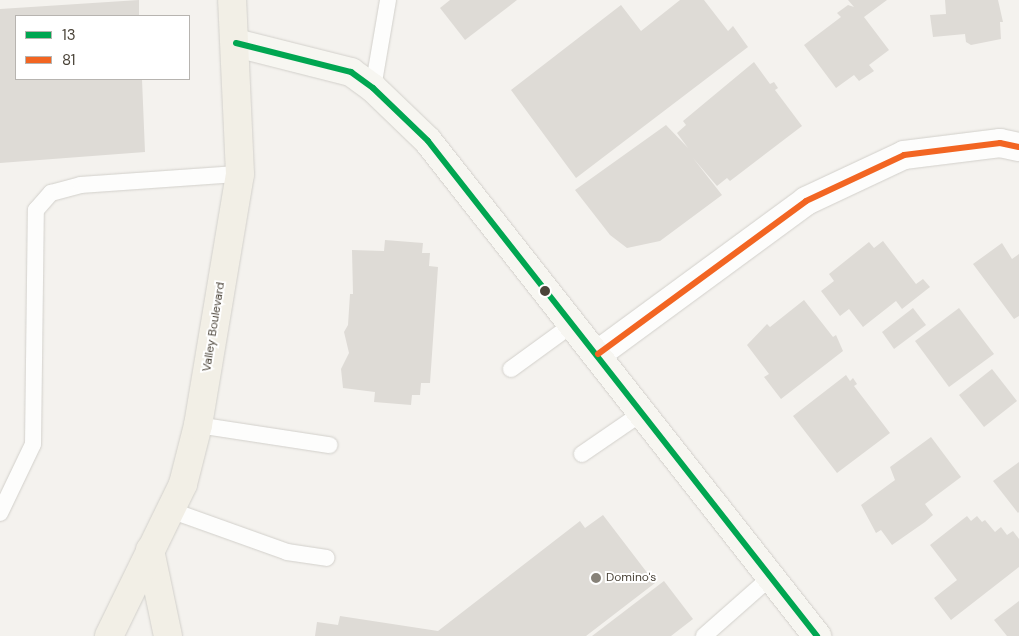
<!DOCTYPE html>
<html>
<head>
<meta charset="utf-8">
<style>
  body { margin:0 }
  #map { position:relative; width:1019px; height:636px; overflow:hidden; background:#f4f2ee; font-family:"DM Sans",sans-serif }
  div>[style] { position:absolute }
  .building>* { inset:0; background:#dedbd6 }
  .roads { filter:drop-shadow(0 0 1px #d2d0cb) drop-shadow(0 0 1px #d2d0cb) }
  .service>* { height:16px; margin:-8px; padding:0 8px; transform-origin:8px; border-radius:8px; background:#fdfdfc }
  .minor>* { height:28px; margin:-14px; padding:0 14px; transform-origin:14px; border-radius:14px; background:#fdfdfc }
  .secondary>* { height:28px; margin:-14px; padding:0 14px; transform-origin:14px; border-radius:14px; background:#f7f6f1 }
  .primary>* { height:28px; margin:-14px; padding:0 14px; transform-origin:14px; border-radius:14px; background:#f2efe6 }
  .bus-1>* { height:6px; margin:-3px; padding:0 3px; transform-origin:3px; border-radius:3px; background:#00a651 }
  .bus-2>* { height:6px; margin:-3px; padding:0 3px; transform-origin:3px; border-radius:3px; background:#f26522 }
  .dots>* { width:14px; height:14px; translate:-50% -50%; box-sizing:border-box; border:2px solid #fff; border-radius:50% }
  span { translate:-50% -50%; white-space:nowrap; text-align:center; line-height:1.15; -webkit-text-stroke:4px #fff; paint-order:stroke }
  .street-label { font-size:12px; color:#4b4439 }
  .poi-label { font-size:12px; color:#4b4439 }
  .left { translate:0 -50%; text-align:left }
  .legend { position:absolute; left:15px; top:15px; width:175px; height:65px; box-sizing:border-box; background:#fff; border:1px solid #b7b4b0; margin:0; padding:6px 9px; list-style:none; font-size:15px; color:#4b4439 }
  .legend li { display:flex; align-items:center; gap:10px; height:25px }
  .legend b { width:25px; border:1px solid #b7b4b0 }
</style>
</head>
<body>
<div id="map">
  <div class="building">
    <div style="clip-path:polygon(139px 0,139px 16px,16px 16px,16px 79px,142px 79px,145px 152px,0 163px,0 9px)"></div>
    <div style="clip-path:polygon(450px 0,517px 0,465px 40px,440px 8px)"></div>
    <div style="clip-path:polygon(680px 0,704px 0,728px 31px,733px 26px,748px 47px,576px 178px,511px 90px,621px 5px,641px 31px)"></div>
    <div style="clip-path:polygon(848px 0,887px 0,864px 17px,889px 50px,869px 65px,874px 71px,859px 81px,854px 75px,836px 88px,804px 45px,841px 17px,837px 13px,848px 5px,854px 7px)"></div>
    <div style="clip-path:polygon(945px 0,998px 0,1003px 22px,1000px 22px,1001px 39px,971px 45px,966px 42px,965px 34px,933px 37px,930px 15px,946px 14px)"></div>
    <div style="clip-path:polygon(754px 62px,770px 84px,774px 82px,778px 88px,775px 90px,802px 126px,730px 181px,727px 178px,717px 186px,693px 158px,722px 195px,660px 241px,627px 248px,610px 235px,575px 190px,666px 125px,688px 148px,677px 133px,686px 125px,683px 121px)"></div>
    <div style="clip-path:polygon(385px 240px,423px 243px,422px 253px,430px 253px,429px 266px,438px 267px,430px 383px,421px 383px,420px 395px,412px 395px,411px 405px,374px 402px,375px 392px,343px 388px,341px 369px,349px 353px,344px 332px,348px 325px,350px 294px,353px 294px,352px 250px,384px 251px)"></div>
    <div style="clip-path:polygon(883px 241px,916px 284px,923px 279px,930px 287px,902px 309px,896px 301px,863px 327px,849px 309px,840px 316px,821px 291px,834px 281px,829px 274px,869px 242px,874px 248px)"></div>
    <div style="clip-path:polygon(1002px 243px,1012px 259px,1019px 254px,1019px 316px,1014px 319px,973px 264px)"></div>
    <div style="clip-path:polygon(804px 300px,833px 337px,836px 335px,843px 351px,781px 399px,764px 377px,769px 374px,747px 345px,767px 324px,770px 327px)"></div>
    <div style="clip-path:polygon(913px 308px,926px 325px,894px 349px,882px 332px)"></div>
    <div style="clip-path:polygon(959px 308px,994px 354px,949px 387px,915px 341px)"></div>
    <div style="clip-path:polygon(992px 369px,1017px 401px,984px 427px,959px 395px)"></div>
    <div style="clip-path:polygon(846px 375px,850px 381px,853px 378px,857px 384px,854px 386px,890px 433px,837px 473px,793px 416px)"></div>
    <div style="clip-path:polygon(931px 437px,961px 477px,925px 504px,933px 515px,925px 522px,892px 545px,881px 530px,876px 533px,861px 505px,895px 480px,890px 467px)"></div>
    <div style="clip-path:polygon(1019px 462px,1019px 512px,1018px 513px,993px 481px)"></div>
    <div style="clip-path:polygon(603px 515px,655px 583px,586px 636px,315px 636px,317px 622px,338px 625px,340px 616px,438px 631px,580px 521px,585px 528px)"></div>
    <div style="clip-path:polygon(967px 516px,971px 521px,977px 516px,982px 522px,985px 520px,995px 532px,1001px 527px,1007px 535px,1013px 531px,1019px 539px,1019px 567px,951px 620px,934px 598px,957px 580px,930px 545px)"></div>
    <div style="clip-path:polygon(664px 581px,693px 619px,671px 636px,592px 636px)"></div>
    <div style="clip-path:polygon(1019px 601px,1019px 636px,1007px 636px,994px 620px)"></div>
  </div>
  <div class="roads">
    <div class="service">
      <div style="left:373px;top:88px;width:89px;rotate:-80.3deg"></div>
      <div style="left:511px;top:369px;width:77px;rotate:-36deg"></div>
      <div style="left:198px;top:425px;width:133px;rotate:8.7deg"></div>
      <div style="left:582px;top:454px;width:74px;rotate:-34.5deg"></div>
      <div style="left:170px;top:510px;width:124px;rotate:19.7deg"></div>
      <div style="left:287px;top:552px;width:40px;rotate:8.5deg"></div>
      <div style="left:0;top:513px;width:76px;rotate:-64.4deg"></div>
      <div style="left:33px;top:444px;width:234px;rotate:-89.3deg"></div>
      <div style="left:36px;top:210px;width:23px;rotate:-49deg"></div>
      <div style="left:51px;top:193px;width:31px;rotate:-15deg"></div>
      <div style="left:81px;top:185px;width:159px;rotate:-4deg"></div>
      <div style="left:704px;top:636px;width:89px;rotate:-41.4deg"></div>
    </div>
    <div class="minor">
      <div style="left:598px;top:354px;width:258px;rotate:-36.3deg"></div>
      <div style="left:806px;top:201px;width:108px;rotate:-25.1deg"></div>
      <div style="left:904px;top:155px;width:97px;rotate:-7.1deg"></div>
      <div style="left:1000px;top:143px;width:19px;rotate:12deg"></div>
    </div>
    <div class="secondary">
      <div style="left:236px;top:43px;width:119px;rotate:14.2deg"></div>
      <div style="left:351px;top:72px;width:27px;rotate:36deg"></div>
      <div style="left:373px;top:88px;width:76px;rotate:43.9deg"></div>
      <div style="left:428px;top:141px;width:630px;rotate:51.84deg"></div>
    </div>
    <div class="primary">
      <div style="left:150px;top:550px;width:88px;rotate:78.2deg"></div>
      <div style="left:109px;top:636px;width:169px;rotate:-64deg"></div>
      <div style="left:183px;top:484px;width:61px;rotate:-75.7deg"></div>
      <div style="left:198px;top:425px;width:254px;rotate:-80.5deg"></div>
      <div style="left:240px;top:174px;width:174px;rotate:-92.6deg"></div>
    </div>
  </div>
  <div class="bus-1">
    <div style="left:236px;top:43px;width:119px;rotate:14.2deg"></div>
    <div style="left:351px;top:72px;width:27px;rotate:36deg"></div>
    <div style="left:373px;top:88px;width:76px;rotate:43.9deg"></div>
    <div style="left:428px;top:141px;width:630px;rotate:51.84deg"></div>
  </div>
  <div class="bus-2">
    <div style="left:598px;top:354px;width:258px;rotate:-36.3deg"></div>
    <div style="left:806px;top:201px;width:108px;rotate:-25.1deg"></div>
    <div style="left:904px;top:155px;width:97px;rotate:-7.1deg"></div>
    <div style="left:1000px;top:143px;width:19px;rotate:12deg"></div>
  </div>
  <div class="dots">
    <div style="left:545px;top:291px;background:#4b4439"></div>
    <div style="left:596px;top:578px;background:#868178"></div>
  </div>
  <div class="street-label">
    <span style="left:214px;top:327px;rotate:-81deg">Valley Boulevard</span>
  </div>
  <div class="poi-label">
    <span class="left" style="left:606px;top:578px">Domino's</span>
  </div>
  <ul class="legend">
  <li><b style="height:6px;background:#00a651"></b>13</li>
  <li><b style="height:6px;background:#f26522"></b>81</li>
  </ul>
</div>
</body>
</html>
